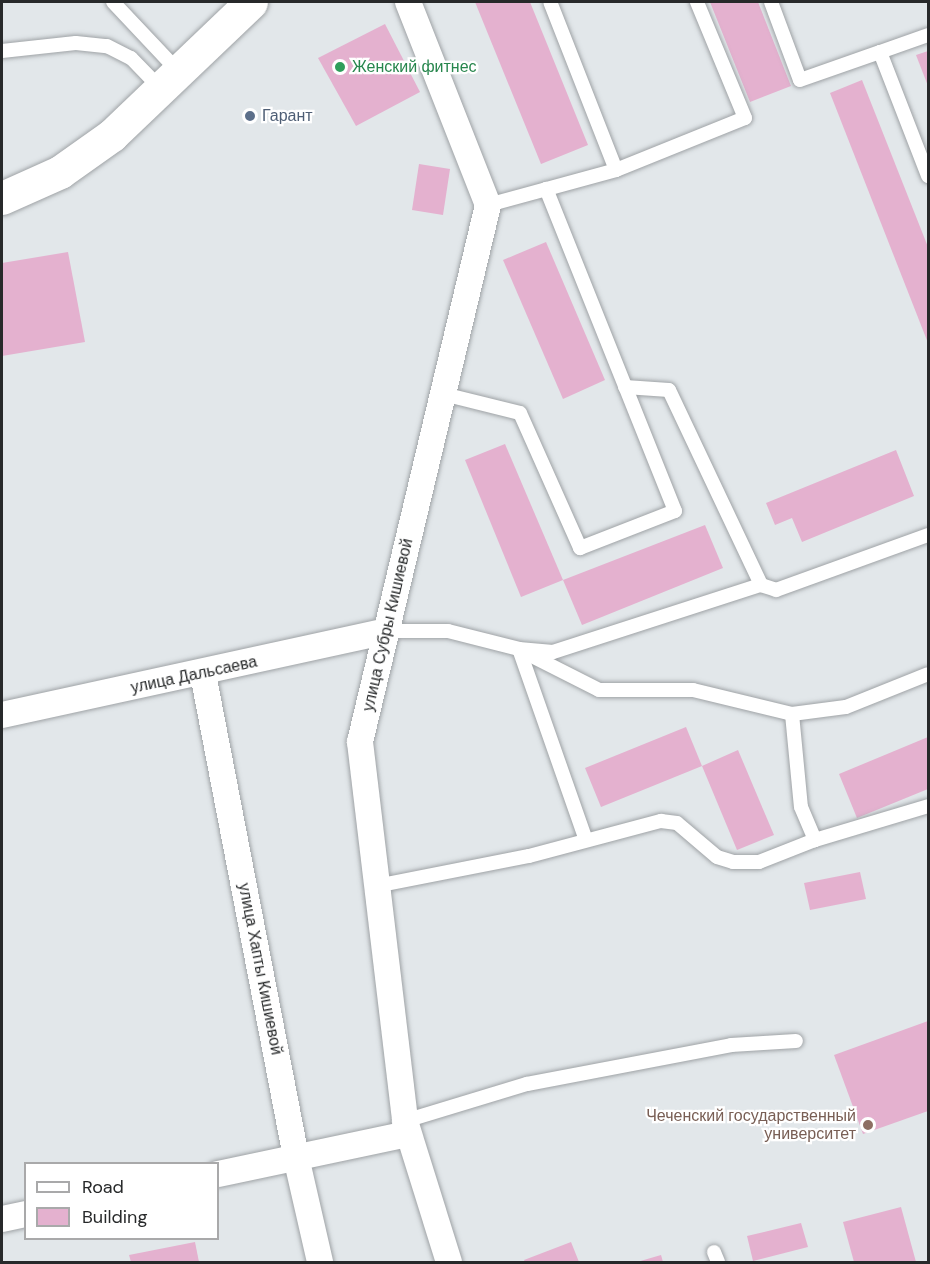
<!DOCTYPE html>
<html>
<head>
<meta charset="utf-8">
<style>
  body { margin:0 }
  #map { position:relative; width:930px; height:1264px; overflow:hidden; background:#e2e7ea; font-family:"DM Sans",sans-serif }
  div>[style] { position:absolute }
  .building>* { inset:0; background:#e4b1cf }
  .roads { filter:drop-shadow(0 0 2px #9fa3a6) drop-shadow(0 0 2px #9fa3a6) }
  .lane>* { height:14px; margin:-7px; padding:0 7px; transform-origin:7px; border-radius:7px; background:#fff }
  .street>* { height:26px; margin:-13px; padding:0 13px; transform-origin:13px; border-radius:13px; background:#fff }
  .secondary>* { height:33px; margin:-16.5px; padding:0 16.5px; transform-origin:16.5px; border-radius:16.5px; background:#fff }
  .dots>* { width:16px; height:16px; translate:-50% -50%; box-sizing:border-box; border:3px solid #fff; border-radius:50% }
  span { translate:-50% -50%; white-space:nowrap; text-align:center; line-height:1.15; -webkit-text-stroke:4.5px #fff; paint-order:stroke }
  .leisure-label { font-size:16px; color:#27864d }
  .left { translate:0 -50%; text-align:left }
  .service-label { font-size:16px; color:#4e5e75 }
  .street-label { font-size:16px; color:#27292a }
  .education-label { font-size:16px; color:#785e54 }
  .right { translate:-100% -50%; text-align:right }
  .frame { position:absolute; inset:0; border:3px solid #27292a; pointer-events:none }
  .legend { position:absolute; left:24px; top:1162px; width:195px; height:78px; box-sizing:border-box; background:#fff; border:2px solid #a9a9aa; margin:0; padding:8px 10px; list-style:none; font-size:18px; color:#27292a }
  .legend li { display:flex; align-items:center; gap:12px; height:30px }
  .legend b { width:30px; border:2px solid #a9a9aa }
</style>
</head>
<body>
<div id="map">
  <div class="building">
    <div style="clip-path:polygon(475px 2px,530px 2px,588px 145px,541px 164px)"></div>
    <div style="clip-path:polygon(710px 2px,758px 2px,791px 86px,750px 102px)"></div>
    <div style="clip-path:polygon(385px 24px,420px 92px,356px 126px,318px 58px)"></div>
    <div style="clip-path:polygon(928px 51px,928px 86px,916px 55px)"></div>
    <div style="clip-path:polygon(862px 80px,928px 247px,928px 343px,830px 93px)"></div>
    <div style="clip-path:polygon(419px 164px,450px 169px,443px 215px,412px 210px)"></div>
    <div style="clip-path:polygon(546px 242px,605px 380px,563px 399px,503px 260px)"></div>
    <div style="clip-path:polygon(68px 252px,85px 342px,2px 356px,2px 263px)"></div>
    <div style="clip-path:polygon(505px 444px,563px 580px,521px 597px,465px 460px)"></div>
    <div style="clip-path:polygon(896px 450px,914px 496px,802px 542px,792px 518px,775px 525px,766px 503px)"></div>
    <div style="clip-path:polygon(705px 525px,723px 568px,582px 625px,563px 580px)"></div>
    <div style="clip-path:polygon(686px 727px,702px 766px,601px 807px,585px 768px)"></div>
    <div style="clip-path:polygon(928px 737px,928px 789px,857px 818px,839px 774px)"></div>
    <div style="clip-path:polygon(738px 750px,774px 835px,737px 850px,702px 766px)"></div>
    <div style="clip-path:polygon(860px 872px,866px 899px,810px 910px,804px 883px)"></div>
    <div style="clip-path:polygon(928px 1021px,928px 1111px,863px 1134px,834px 1055px)"></div>
    <div style="clip-path:polygon(901px 1207px,916px 1262px,854px 1262px,843px 1222px)"></div>
    <div style="clip-path:polygon(801px 1223px,808px 1247px,753px 1261px,747px 1236px)"></div>
    <div style="clip-path:polygon(195px 1242px,199px 1262px,131px 1262px,129px 1255px)"></div>
    <div style="clip-path:polygon(571px 1242px,579px 1262px,525px 1262px,524px 1260px)"></div>
    <div style="clip-path:polygon(661px 1255px,663px 1262px,637px 1262px)"></div>
  </div>
  <div class="roads">
    <div class="lane">
      <div style="left:113px;top:2px;width:96px;rotate:46.7deg"></div>
      <div style="left:771px;top:2px;width:83px;rotate:69.6deg"></div>
      <div style="left:800px;top:80px;width:85px;rotate:-19.3deg"></div>
      <div style="left:880px;top:52px;width:133px;rotate:68.8deg"></div>
      <div style="left:2px;top:51px;width:74px;rotate:-6.2deg"></div>
      <div style="left:76px;top:43px;width:31px;rotate:6deg"></div>
      <div style="left:107px;top:46px;width:27px;rotate:27deg"></div>
      <div style="left:131px;top:58px;width:43px;rotate:45.9deg"></div>
      <div style="left:880px;top:52px;width:51px;rotate:-19.5deg"></div>
      <div style="left:616px;top:170px;width:139px;rotate:-22deg"></div>
      <div style="left:745px;top:118px;width:126px;rotate:-112.5deg"></div>
      <div style="left:488px;top:205px;width:133px;rotate:-15.3deg"></div>
      <div style="left:616px;top:170px;width:180px;rotate:-111.4deg"></div>
      <div style="left:625px;top:387px;width:44px;rotate:3.9deg"></div>
      <div style="left:669px;top:390px;width:216px;rotate:64.7deg"></div>
      <div style="left:443px;top:394px;width:79px;rotate:13.9deg"></div>
      <div style="left:520px;top:413px;width:148px;rotate:66deg"></div>
      <div style="left:580px;top:548px;width:102px;rotate:-21.3deg"></div>
      <div style="left:675px;top:511px;width:347px;rotate:-111.8deg"></div>
      <div style="left:386px;top:631px;width:62px"></div>
      <div style="left:448px;top:631px;width:73px;rotate:14.2deg"></div>
      <div style="left:519px;top:649px;width:34px;rotate:5deg"></div>
      <div style="left:553px;top:652px;width:219px;rotate:-17.9deg"></div>
      <div style="left:761px;top:585px;width:16px;rotate:18deg"></div>
      <div style="left:776px;top:590px;width:162px;rotate:-19.9deg"></div>
      <div style="left:519px;top:649px;width:202px;rotate:70.7deg"></div>
      <div style="left:526px;top:653px;width:82px;rotate:26.9deg"></div>
      <div style="left:599px;top:690px;width:94px"></div>
      <div style="left:693px;top:690px;width:102px;rotate:13.6deg"></div>
      <div style="left:792px;top:714px;width:54px;rotate:-7.4deg"></div>
      <div style="left:846px;top:707px;width:88px;rotate:-21.9deg"></div>
      <div style="left:792px;top:714px;width:93px;rotate:84.5deg"></div>
      <div style="left:801px;top:807px;width:36px;rotate:67deg"></div>
      <div style="left:376px;top:886px;width:156px;rotate:-11.1deg"></div>
      <div style="left:529px;top:856px;width:137px;rotate:-14.9deg"></div>
      <div style="left:661px;top:821px;width:16px;rotate:7deg"></div>
      <div style="left:677px;top:823px;width:52px;rotate:40.4deg"></div>
      <div style="left:717px;top:857px;width:17px;rotate:17deg"></div>
      <div style="left:733px;top:862px;width:26px"></div>
      <div style="left:759px;top:862px;width:60px;rotate:-21.4deg"></div>
      <div style="left:815px;top:840px;width:118px;rotate:-16.7deg"></div>
      <div style="left:405px;top:1121px;width:127px;rotate:-16.9deg"></div>
      <div style="left:527px;top:1084px;width:208px;rotate:-10.8deg"></div>
      <div style="left:731px;top:1045px;width:65px;rotate:-3.5deg"></div>
      <div style="left:714px;top:1252px;width:11px;rotate:68deg"></div>
    </div>
    <div class="street">
      <div style="left:408px;top:2px;width:218px;rotate:68.5deg"></div>
      <div style="left:488px;top:205px;width:552px;rotate:103.41deg"></div>
      <div style="left:360px;top:742px;width:382px;rotate:83.2deg"></div>
      <div style="left:405px;top:1121px;width:148px;rotate:72.7deg"></div>
      <div style="left:203px;top:674px;width:492px;rotate:79.1deg"></div>
      <div style="left:296px;top:1157px;width:108px;rotate:77.1deg"></div>
      <div style="left:2px;top:715px;width:393px;rotate:-12.3deg"></div>
      <div style="left:218px;top:1174px;width:194px;rotate:-11.9deg"></div>
      <div style="left:2px;top:1219px;width:25px;rotate:-12deg"></div>
    </div>
    <div class="secondary">
      <div style="left:2px;top:198px;width:64px;rotate:-24.1deg"></div>
      <div style="left:60px;top:172px;width:64px;rotate:-35.4deg"></div>
      <div style="left:112px;top:135px;width:192px;rotate:-43.7deg"></div>
    </div>
  </div>
  <div class="dots">
    <div style="left:340px;top:67px;background:#2e9e5b"></div>
    <div style="left:250px;top:116px;background:#5c6f8a"></div>
    <div style="left:868px;top:1125px;background:#8d6e63"></div>
  </div>
  <div class="leisure-label">
    <span class="left" style="left:352px;top:67px">Женский фитнес</span>
  </div>
  <div class="service-label">
    <span class="left" style="left:262px;top:116px">Гарант</span>
  </div>
  <div class="street-label">
    <span style="left:388px;top:625px;rotate:-77deg">улица Субры Кишиевой</span>
    <span style="left:194px;top:675px;rotate:-12deg">улица Дальсаева</span>
    <span style="left:260px;top:969px;rotate:79deg">улица Хапты Кишиевой</span>
  </div>
  <div class="education-label">
    <span class="right" style="left:856px;top:1125px">Чеченский государственный<br>университет</span>
  </div>
  <div class="frame"></div>
  <ul class="legend">
  <li><b style="height:8px;background:#fff"></b>Road</li>
  <li><b style="height:16px;background:#e4b1cf"></b>Building</li>
  </ul>
</div>
</body>
</html>
